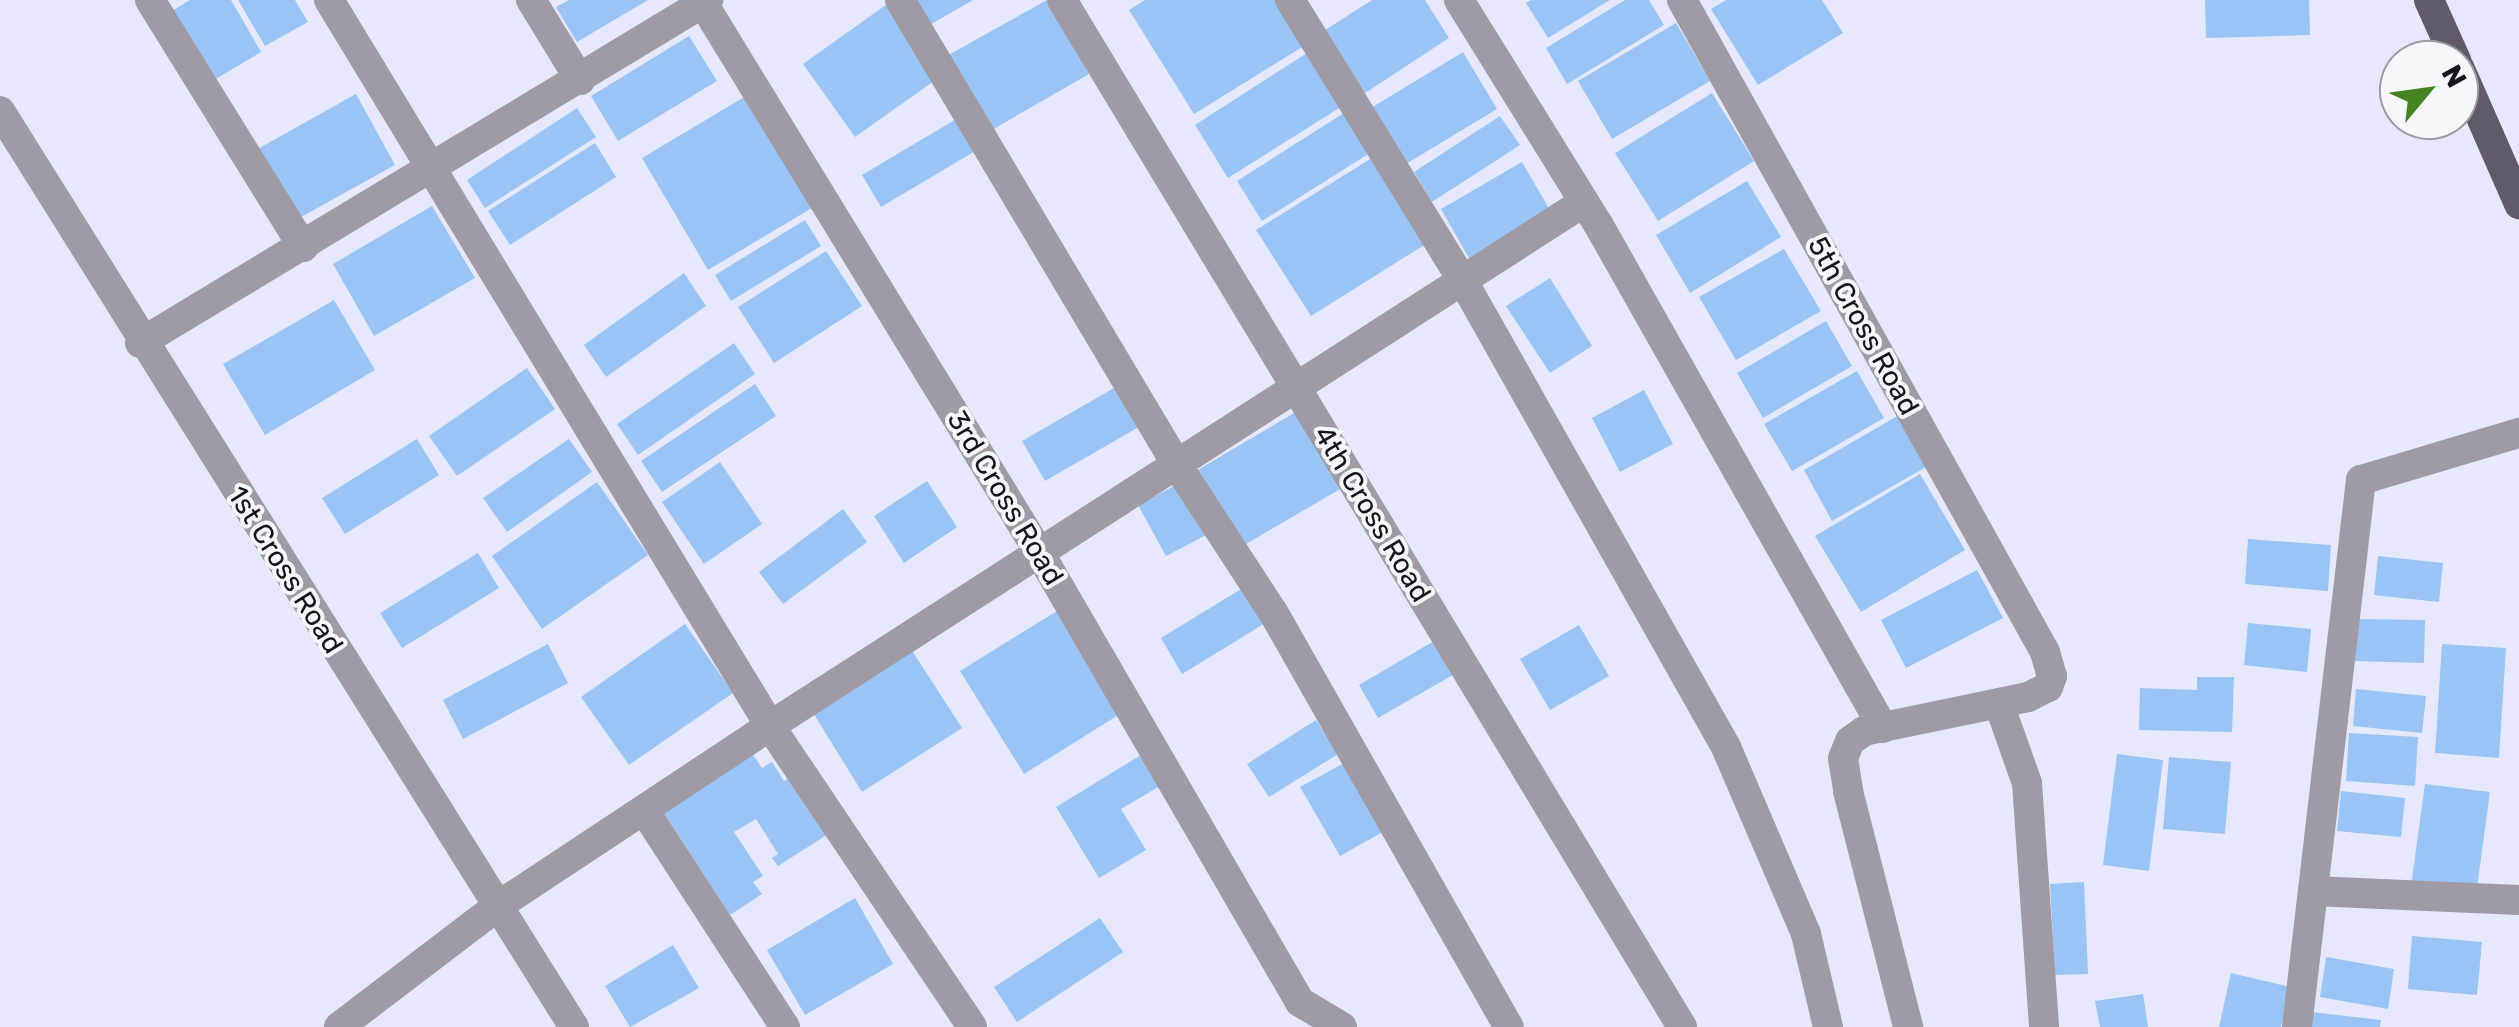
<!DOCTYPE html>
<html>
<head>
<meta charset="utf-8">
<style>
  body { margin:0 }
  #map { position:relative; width:2519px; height:1027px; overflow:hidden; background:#e6e9fd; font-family:Rubik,sans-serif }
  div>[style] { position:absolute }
  .building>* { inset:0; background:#99c4f5 }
  .minor>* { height:30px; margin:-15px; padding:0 15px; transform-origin:15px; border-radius:15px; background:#9f9aa4 }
  .major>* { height:30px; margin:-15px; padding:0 15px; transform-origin:15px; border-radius:15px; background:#625969 }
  span { translate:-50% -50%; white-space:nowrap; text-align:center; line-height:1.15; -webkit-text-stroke:8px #f6f7fc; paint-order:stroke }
  .street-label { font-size:28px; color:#13141d }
  .north { position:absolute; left:2379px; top:40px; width:100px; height:100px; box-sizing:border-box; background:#f6f7fc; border:2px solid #9b9ca3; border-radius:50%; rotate:61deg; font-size:28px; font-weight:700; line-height:40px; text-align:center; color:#13141d }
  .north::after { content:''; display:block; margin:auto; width:35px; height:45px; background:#468423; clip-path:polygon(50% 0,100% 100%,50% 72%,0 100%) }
</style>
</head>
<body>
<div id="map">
  <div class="building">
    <div style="clip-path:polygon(190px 0,231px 0,261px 52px,209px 83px,168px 13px)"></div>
    <div style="clip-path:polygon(238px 0,295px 0,308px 22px,265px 46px)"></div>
    <div style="clip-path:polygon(569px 0,648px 0,577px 42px,556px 7px)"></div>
    <div style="clip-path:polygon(904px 0,973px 0,921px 30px)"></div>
    <div style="clip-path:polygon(1047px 0,1089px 74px,985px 134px,943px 58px)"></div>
    <div style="clip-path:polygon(1145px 0,1280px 0,1307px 44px,1194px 114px,1129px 10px)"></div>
    <div style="clip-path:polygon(1372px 0,1425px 0,1449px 38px,1359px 97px,1319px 34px)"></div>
    <div style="clip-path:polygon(1531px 0,1610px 0,1548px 38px,1526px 3px)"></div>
    <div style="clip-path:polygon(1625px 0,1649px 0,1664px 25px,1567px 84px,1546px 48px)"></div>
    <div style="clip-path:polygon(1726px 0,1822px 0,1843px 33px,1758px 85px,1711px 9px)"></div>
    <div style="clip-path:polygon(2205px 0,2309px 0,2310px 35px,2206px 38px)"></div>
    <div style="clip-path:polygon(890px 2px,941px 76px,855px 137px,803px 64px)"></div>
    <div style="clip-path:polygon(1676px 23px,1710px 81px,1612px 139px,1578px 81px)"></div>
    <div style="clip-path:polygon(689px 36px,717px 81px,618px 141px,591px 96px)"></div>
    <div style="clip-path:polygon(1310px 51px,1344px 105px,1228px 178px,1195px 125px)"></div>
    <div style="clip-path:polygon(1463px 52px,1497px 109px,1406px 164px,1371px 108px)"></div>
    <div style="clip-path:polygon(751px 93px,817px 205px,708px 270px,642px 158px)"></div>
    <div style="clip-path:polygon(1712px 93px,1754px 161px,1658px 221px,1615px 153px)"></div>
    <div style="clip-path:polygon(356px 94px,395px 165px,292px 222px,252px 152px)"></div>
    <div style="clip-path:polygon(577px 108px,596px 137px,485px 208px,467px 180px)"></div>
    <div style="clip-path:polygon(1347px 111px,1373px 151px,1262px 221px,1237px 181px)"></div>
    <div style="clip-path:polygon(963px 115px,982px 147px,881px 207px,862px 175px)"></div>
    <div style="clip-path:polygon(1500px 116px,1520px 145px,1432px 202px,1414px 172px)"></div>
    <div style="clip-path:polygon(595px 143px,616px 177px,510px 245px,488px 211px)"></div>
    <div style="clip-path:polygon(1375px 156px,1429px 242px,1311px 316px,1256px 230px)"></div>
    <div style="clip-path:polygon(1522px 162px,1554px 217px,1473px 265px,1441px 209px)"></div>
    <div style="clip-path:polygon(1747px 181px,1781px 237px,1690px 293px,1656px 235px)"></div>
    <div style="clip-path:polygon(432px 206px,475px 278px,374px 336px,333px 264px)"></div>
    <div style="clip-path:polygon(805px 220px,821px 246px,731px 301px,715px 275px)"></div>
    <div style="clip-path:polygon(1784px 249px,1821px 311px,1736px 360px,1699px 297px)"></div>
    <div style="clip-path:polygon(826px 251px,862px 306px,774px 363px,738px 307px)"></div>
    <div style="clip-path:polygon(684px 273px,706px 306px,606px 377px,584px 345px)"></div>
    <div style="clip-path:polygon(1550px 278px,1592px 346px,1550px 373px,1506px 306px)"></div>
    <div style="clip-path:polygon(334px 300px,375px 370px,265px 435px,223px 364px)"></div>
    <div style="clip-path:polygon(1826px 321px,1852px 366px,1763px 418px,1737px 373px)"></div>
    <div style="clip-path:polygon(734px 343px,755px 374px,638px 455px,617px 424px)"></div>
    <div style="clip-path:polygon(527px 368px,555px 409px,457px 476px,429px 436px)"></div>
    <div style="clip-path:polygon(1857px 371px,1884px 418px,1792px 471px,1764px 424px)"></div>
    <div style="clip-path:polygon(755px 384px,776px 416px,662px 492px,641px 461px)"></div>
    <div style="clip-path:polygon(1121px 384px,1144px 424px,1045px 481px,1022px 441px)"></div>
    <div style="clip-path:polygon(1644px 390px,1673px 444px,1620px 472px,1592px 418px)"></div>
    <div style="clip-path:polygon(1301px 409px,1347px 485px,1241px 547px,1196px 471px)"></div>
    <div style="clip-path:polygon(1901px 414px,1931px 464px,1832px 521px,1804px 470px)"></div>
    <div style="clip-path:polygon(417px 439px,439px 475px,345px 534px,322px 498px)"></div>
    <div style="clip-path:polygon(569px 439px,592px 472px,507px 532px,483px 498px)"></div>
    <div style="clip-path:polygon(720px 462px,762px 524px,704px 564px,662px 502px)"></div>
    <div style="clip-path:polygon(1920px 474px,1965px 550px,1861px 612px,1815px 536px)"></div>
    <div style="clip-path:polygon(927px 481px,957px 527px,904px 563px,874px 516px)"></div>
    <div style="clip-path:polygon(597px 482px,648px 555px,542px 629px,492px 556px)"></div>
    <div style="clip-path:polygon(1182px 482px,1210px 533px,1166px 556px,1138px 505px)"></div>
    <div style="clip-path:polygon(843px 509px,867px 542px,783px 604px,759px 572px)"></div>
    <div style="clip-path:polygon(2248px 539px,2331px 545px,2328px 591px,2245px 584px)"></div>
    <div style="clip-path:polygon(478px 553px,499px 588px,402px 648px,380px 613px)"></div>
    <div style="clip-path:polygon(2378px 556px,2443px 563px,2439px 602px,2374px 595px)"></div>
    <div style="clip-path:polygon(1977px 570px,2003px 618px,1906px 668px,1881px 620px)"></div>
    <div style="clip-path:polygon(1246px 586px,1267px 622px,1182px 674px,1161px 638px)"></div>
    <div style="clip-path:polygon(1057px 611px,1120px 714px,1024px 774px,960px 671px)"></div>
    <div style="clip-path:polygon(2356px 619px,2425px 620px,2424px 663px,2354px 661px)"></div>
    <div style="clip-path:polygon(2248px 623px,2311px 629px,2307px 672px,2244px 665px)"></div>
    <div style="clip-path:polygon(685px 624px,733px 693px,629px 765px,581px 697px)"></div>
    <div style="clip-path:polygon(1579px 625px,1609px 676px,1550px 710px,1520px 659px)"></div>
    <div style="clip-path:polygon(1439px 638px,1458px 672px,1378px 718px,1359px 685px)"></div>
    <div style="clip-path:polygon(548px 644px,568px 683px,463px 739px,443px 700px)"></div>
    <div style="clip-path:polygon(2442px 644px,2506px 648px,2499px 758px,2435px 753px)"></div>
    <div style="clip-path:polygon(909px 646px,962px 728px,862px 792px,810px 708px)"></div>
    <div style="clip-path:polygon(2197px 677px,2234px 677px,2232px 732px,2139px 730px,2140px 688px,2197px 690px)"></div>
    <div style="clip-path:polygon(2356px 689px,2426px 696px,2422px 733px,2353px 726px)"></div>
    <div style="clip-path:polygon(1316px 720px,1338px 754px,1269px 797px,1247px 764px)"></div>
    <div style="clip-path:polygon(2349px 733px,2418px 737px,2415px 786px,2346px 781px)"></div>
    <div style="clip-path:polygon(748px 747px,762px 768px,772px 762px,784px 781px,795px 774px,833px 831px,778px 866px,772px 858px,778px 854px,756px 819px,734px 832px,763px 876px,753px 882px,762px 894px,730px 915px,659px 805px)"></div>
    <div style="clip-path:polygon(2117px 754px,2163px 760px,2149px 871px,2103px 865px)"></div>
    <div style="clip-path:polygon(1141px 755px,1160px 786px,1121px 809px,1146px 850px,1099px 878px,1056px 807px)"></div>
    <div style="clip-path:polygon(2169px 757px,2231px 762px,2225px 834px,2163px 829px)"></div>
    <div style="clip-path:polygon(1348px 761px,1388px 829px,1340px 856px,1300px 787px)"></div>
    <div style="clip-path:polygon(2425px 784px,2490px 792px,2476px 895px,2411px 886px)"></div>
    <div style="clip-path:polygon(2341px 791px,2405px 798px,2401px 837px,2337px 831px)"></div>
    <div style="clip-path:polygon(2084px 882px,2088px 974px,2055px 975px,2050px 884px)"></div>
    <div style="clip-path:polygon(855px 898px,893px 964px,805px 1015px,767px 950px)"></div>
    <div style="clip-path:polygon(1100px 918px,1123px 952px,1017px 1022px,994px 987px)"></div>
    <div style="clip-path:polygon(2412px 936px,2482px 942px,2477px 995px,2408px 989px)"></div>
    <div style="clip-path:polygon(673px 945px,699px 988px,630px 1027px,605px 986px)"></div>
    <div style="clip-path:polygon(2326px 957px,2394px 969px,2388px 1009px,2320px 997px)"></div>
    <div style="clip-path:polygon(2231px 973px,2290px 987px,2281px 1027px,2219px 1027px)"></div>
    <div style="clip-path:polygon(2143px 994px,2148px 1027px,2100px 1027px,2095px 1001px)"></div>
    <div style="clip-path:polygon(2311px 1012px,2381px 1020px,2380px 1027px,2309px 1027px)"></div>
  </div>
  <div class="minor">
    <div style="left:150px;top:0;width:291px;rotate:58.2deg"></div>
    <div style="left:329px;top:0;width:849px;rotate:58.72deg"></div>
    <div style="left:770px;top:726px;width:362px;rotate:56.1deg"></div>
    <div style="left:531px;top:0;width:94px;rotate:58.5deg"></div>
    <div style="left:701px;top:0;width:647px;rotate:58.52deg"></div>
    <div style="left:1039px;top:552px;width:520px;rotate:59.89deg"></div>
    <div style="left:1300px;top:1002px;width:49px;rotate:30.8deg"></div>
    <div style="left:900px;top:0;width:541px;rotate:59.22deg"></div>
    <div style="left:1177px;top:465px;width:176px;rotate:56.9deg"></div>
    <div style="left:1273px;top:612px;width:477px;rotate:60.4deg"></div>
    <div style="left:1062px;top:0;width:1200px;rotate:58.88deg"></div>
    <div style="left:1290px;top:0;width:330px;rotate:58.4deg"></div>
    <div style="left:1463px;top:281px;width:535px;rotate:60.56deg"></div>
    <div style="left:1726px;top:747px;width:203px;rotate:66.8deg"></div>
    <div style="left:1806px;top:934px;width:96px;rotate:76.7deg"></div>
    <div style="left:1459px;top:0;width:264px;rotate:58.2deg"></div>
    <div style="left:1598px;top:224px;width:579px;rotate:60.51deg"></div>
    <div style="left:1682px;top:0;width:746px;rotate:60.89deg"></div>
    <div style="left:2045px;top:652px;width:25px;rotate:74deg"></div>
    <div style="left:2052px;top:676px;width:12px;rotate:110deg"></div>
    <div style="left:2048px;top:687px;width:22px;rotate:153deg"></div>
    <div style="left:2028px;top:697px;width:167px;rotate:168.3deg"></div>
    <div style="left:1864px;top:731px;width:17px;rotate:144deg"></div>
    <div style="left:1850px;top:741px;width:18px;rotate:112deg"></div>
    <div style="left:1843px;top:758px;width:33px;rotate:81deg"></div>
    <div style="left:1848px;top:791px;width:244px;rotate:75.7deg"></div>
    <div style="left:0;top:111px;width:1081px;rotate:57.93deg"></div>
    <div style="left:140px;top:343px;width:664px;rotate:-31.13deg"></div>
    <div style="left:1999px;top:704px;width:84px;rotate:70.5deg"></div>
    <div style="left:2027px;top:783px;width:245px;rotate:86deg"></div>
    <div style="left:644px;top:810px;width:259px;rotate:57deg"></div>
    <div style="left:2313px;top:891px;width:206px;rotate:2.5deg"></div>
    <div style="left:339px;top:1027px;width:200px;rotate:-37.3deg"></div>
    <div style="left:498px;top:906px;width:326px;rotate:-33.5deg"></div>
    <div style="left:770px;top:726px;width:968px;rotate:-32.77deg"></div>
    <div style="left:2297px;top:1027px;width:551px;rotate:-83.33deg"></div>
    <div style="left:2361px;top:480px;width:165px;rotate:-16.6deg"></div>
  </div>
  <div class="major">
    <div style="left:2429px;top:0;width:66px;rotate:65.8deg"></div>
    <div style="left:2459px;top:67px;width:150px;rotate:66.3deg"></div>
  </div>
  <div class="street-label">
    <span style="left:1863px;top:326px;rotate:61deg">5th Cross Road</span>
    <span style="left:1005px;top:498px;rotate:59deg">3rd Cross Road</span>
    <span style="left:1372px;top:514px;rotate:59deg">4th Cross Road</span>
    <span style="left:285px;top:570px;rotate:58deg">1st Cross Road</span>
  </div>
  <div class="north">N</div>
</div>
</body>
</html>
